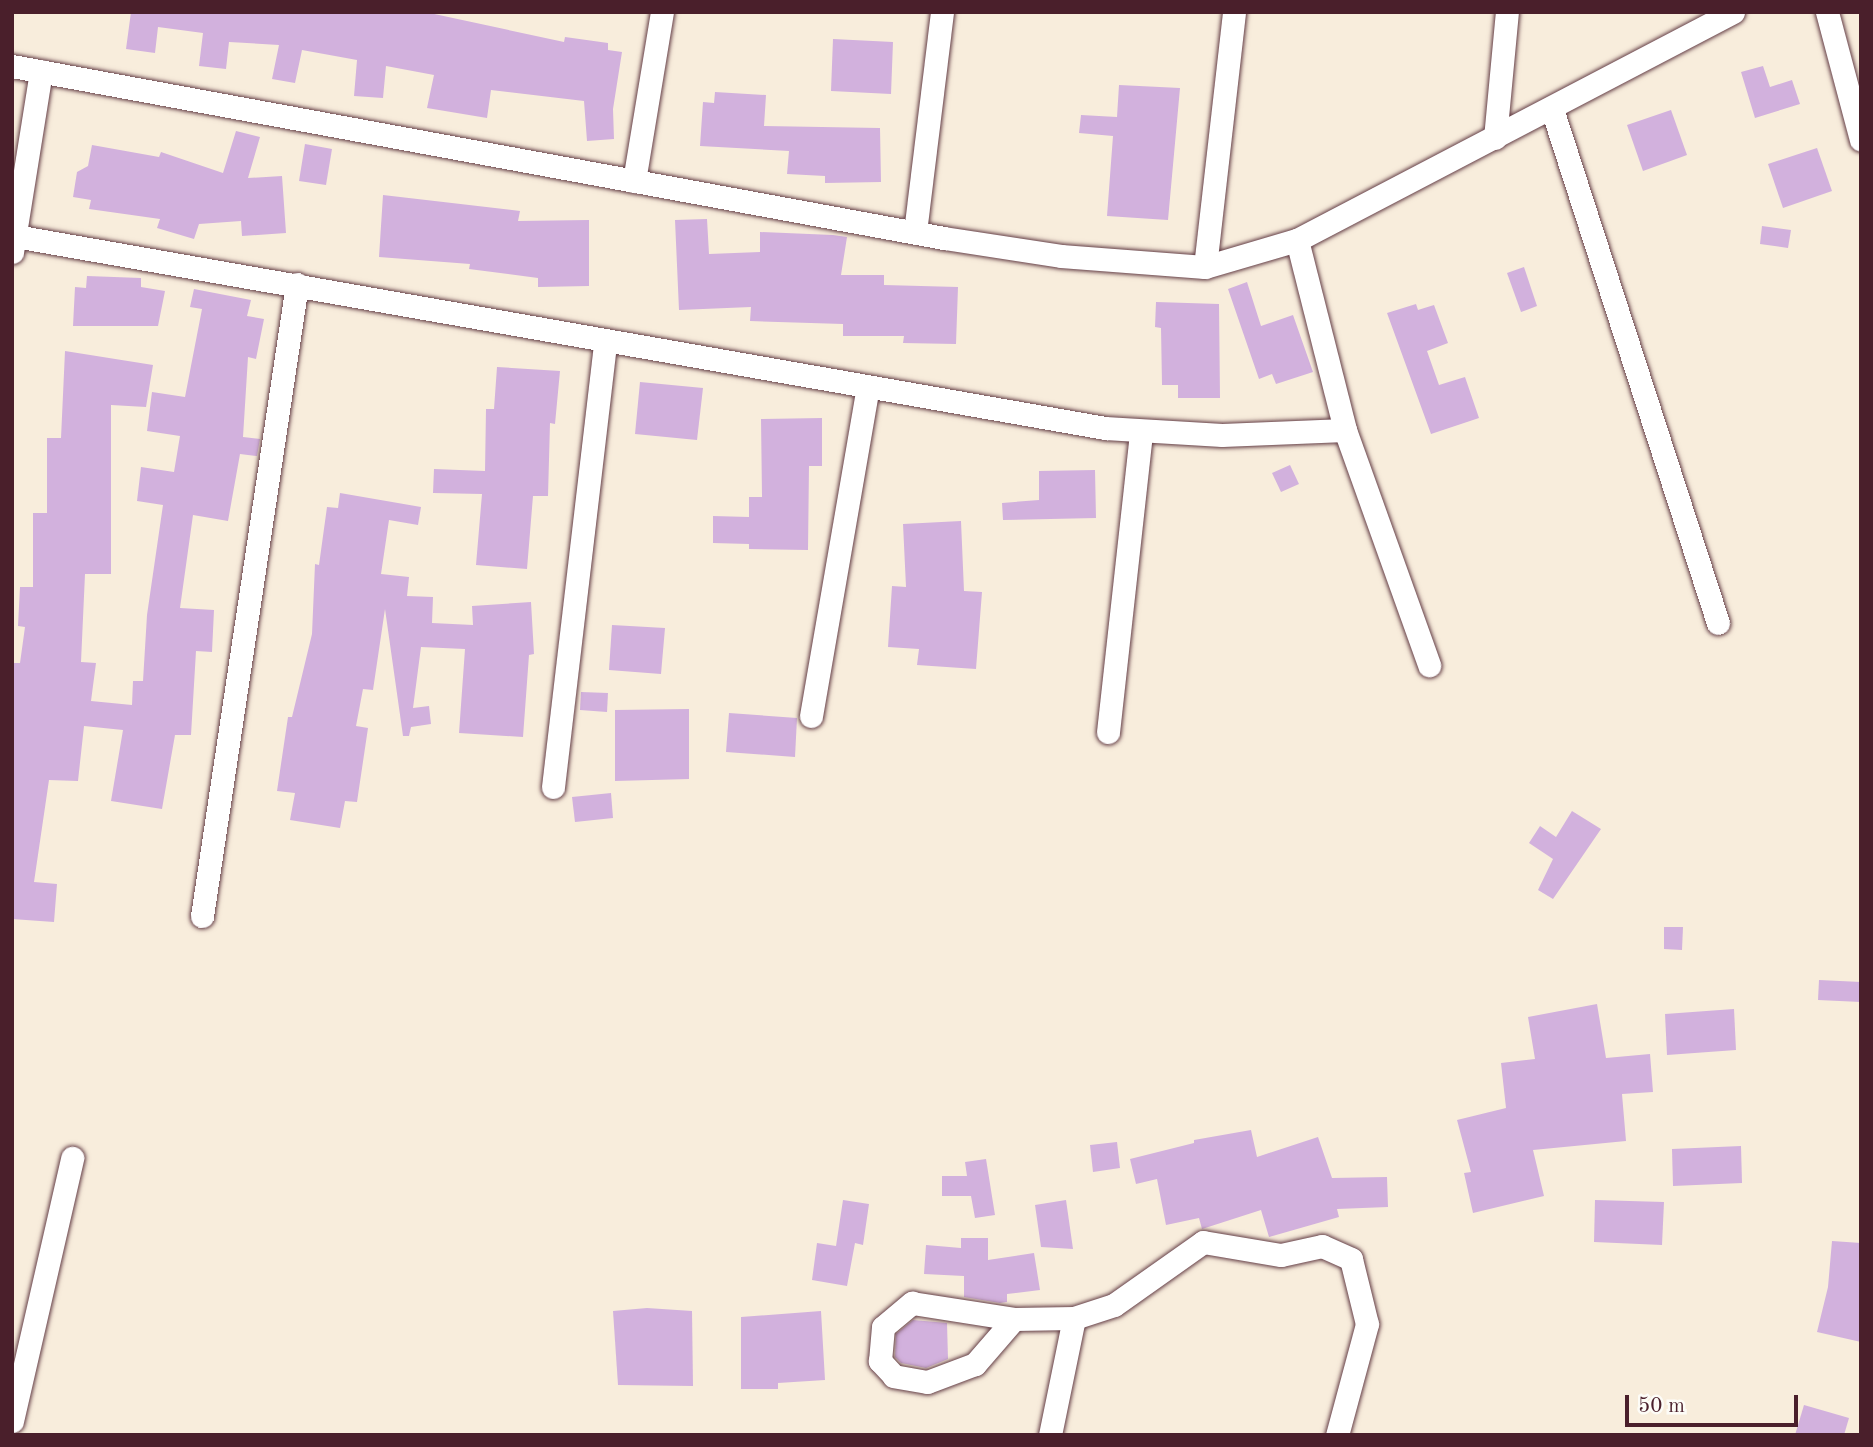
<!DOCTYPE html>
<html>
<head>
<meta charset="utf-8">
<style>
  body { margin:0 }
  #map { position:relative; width:1873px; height:1447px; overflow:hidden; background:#f8eddc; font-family:"Old Standard TT",serif }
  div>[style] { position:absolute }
  .building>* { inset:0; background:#d2b1dd }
  .roads { filter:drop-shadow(0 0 2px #643e46) drop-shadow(0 0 2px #643e46) }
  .street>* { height:23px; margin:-11.5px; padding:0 11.5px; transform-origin:11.5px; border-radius:11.5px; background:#fff }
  span { translate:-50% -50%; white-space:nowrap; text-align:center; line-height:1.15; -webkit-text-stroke:5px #fdfcf7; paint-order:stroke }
  .frame { position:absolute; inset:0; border:14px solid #4a1f2b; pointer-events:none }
  .scale { position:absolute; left:1625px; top:1395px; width:173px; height:32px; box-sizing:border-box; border:4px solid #4a1f2b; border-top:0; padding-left:9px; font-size:21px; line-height:24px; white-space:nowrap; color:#4a1f2b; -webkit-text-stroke:5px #fdfcf7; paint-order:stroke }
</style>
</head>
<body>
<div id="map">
  <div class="building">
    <div style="clip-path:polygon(131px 12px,425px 12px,564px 42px,565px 37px,608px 43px,608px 50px,622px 52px,613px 109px,614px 139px,587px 141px,584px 101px,491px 90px,487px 118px,427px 108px,434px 75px,386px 66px,383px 98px,354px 96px,357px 60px,302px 50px,295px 83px,272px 79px,279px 45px,229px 42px,226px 69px,199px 66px,203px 33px,158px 27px,155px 53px,126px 49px)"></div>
    <div style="clip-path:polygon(833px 39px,893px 42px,891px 94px,831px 91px)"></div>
    <div style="clip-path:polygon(1763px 66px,1770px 87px,1792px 80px,1800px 104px,1755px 118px,1741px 72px)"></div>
    <div style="clip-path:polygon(1119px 85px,1180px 88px,1168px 220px,1107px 216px,1113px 136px,1079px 133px,1081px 115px,1117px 117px)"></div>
    <div style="clip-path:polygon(715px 92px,766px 95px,764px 126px,880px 128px,881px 182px,825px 183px,825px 176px,787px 174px,789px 151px,700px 146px,703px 102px,714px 103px)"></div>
    <div style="clip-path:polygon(1671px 110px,1687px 155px,1643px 171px,1627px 125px)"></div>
    <div style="clip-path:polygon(236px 131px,260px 137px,248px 178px,282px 176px,286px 233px,242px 236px,241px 221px,199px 224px,194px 239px,157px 228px,160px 219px,89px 209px,91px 200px,73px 197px,77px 172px,88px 166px,92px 145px,159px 157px,161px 152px,223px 173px)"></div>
    <div style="clip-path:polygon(305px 144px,332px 149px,326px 185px,299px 181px)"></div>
    <div style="clip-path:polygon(1817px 148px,1832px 191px,1783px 208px,1768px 164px)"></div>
    <div style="clip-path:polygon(383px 195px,520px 211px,518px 221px,589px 220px,589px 286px,538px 287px,538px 278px,469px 269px,470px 264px,379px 257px)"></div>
    <div style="clip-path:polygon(707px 219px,709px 254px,760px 252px,760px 232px,833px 235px,847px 237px,841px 275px,884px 275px,884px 285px,958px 287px,956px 344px,903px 343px,904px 336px,843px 336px,843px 324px,750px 321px,751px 307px,679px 310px,675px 220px)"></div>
    <div style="clip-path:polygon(1762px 226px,1791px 230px,1788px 248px,1760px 244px)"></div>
    <div style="clip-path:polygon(1524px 267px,1537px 306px,1521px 312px,1507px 273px)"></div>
    <div style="clip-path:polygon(87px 276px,141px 278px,141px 287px,165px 291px,158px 326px,73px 326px,75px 287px,86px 288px)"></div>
    <div style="clip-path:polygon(1247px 282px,1261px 326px,1293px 315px,1313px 372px,1276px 384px,1272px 374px,1259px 379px,1228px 289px)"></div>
    <div style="clip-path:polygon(194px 289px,251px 300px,247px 316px,264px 319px,256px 359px,248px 357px,243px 437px,260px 439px,257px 456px,240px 454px,228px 521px,193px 515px,180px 608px,214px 610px,212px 652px,196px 651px,191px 735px,175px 735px,162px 809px,111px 801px,123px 730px,84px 726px,78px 781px,49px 780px,34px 882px,57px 884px,54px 922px,12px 919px,12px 663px,20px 663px,25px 627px,18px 626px,20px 587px,33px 587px,33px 513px,47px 513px,47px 438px,61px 438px,65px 351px,153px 365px,146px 407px,111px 405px,111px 574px,85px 574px,81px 662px,96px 663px,91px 701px,132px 705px,133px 681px,143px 681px,147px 615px,163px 505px,137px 501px,141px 467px,174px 472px,180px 436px,147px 431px,152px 392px,185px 397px,202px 309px,190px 307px)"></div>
    <div style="clip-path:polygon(1156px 302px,1219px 304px,1220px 398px,1178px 398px,1178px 385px,1162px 385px,1161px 328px,1155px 327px)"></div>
    <div style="clip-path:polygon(1416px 304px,1418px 310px,1434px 305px,1448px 343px,1427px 351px,1439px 385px,1465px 377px,1479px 418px,1431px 434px,1387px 313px)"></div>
    <div style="clip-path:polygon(497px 367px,560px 371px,555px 424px,550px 423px,548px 496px,533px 496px,527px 569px,476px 565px,482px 494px,433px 493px,434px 469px,485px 471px,486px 409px,494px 409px)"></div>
    <div style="clip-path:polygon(640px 382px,703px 388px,697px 440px,635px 434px)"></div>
    <div style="clip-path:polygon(822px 418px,822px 466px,809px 466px,808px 550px,749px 549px,749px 544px,713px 543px,713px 516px,749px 517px,749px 497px,762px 497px,761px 419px)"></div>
    <div style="clip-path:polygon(1290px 465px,1299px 484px,1281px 492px,1272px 473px)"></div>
    <div style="clip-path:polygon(1095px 470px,1096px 518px,1003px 520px,1002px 503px,1039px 500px,1039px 471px)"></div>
    <div style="clip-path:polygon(340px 493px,421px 507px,418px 525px,389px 520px,381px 574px,409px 577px,407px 596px,433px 597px,432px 623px,473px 625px,472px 606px,531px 602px,534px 654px,529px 655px,523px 737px,459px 733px,465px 649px,421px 647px,413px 708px,429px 706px,431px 724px,411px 727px,409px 736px,403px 736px,385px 609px,373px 690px,363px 689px,356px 726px,368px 728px,357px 802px,345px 801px,340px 828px,290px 820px,295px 793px,277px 791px,288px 717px,292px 717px,312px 634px,315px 564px,319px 565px,327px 507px,338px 508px)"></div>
    <div style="clip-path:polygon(961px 521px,964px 591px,982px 592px,976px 669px,917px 665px,919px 649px,888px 647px,892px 586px,906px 587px,903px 524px)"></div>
    <div style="clip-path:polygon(612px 625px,665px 628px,661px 674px,609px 670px)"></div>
    <div style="clip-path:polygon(581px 692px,608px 693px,607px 712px,580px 710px)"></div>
    <div style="clip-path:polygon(689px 709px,689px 779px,615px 781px,615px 710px)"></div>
    <div style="clip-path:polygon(729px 713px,797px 718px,795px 757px,726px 752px)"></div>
    <div style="clip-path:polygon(611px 793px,613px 818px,575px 822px,572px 797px)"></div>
    <div style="clip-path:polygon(1572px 811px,1601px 829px,1553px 899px,1538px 890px,1553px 859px,1529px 843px,1540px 826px,1556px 837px)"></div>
    <div style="clip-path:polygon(1664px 927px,1683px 927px,1682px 950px,1664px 949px)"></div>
    <div style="clip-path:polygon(1819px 980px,1861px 982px,1861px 1002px,1818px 1000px)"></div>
    <div style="clip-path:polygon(1597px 1004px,1606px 1058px,1650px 1054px,1653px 1092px,1622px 1094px,1626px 1141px,1533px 1150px,1544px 1196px,1473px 1213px,1464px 1173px,1471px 1172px,1457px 1120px,1506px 1108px,1501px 1063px,1535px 1059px,1528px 1017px)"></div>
    <div style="clip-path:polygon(1734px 1009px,1736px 1050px,1667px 1055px,1665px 1014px)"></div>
    <div style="clip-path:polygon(1251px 1130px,1257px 1157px,1318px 1137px,1332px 1178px,1387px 1177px,1388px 1207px,1337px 1209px,1339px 1217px,1269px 1237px,1261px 1210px,1202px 1229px,1199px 1218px,1166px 1225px,1157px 1179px,1136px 1184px,1130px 1159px,1194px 1143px,1194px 1140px)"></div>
    <div style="clip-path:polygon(1117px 1142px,1120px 1168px,1093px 1172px,1090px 1145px)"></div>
    <div style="clip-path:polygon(1741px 1146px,1742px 1183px,1673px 1186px,1672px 1149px)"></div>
    <div style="clip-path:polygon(986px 1159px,995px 1215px,975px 1218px,971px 1196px,942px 1196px,942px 1176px,967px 1176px,965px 1162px)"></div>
    <div style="clip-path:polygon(843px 1200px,869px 1204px,863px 1245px,855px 1243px,847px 1286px,812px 1280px,817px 1243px,836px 1246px)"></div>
    <div style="clip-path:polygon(1066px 1200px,1073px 1249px,1041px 1247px,1035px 1205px)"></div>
    <div style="clip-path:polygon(1595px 1200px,1664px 1202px,1662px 1245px,1594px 1242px)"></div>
    <div style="clip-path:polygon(961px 1238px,988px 1238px,988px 1260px,1034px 1253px,1040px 1290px,1007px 1294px,1007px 1302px,1000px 1303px,964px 1297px,964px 1276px,924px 1274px,926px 1245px,961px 1248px)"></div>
    <div style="clip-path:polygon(1832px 1241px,1861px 1243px,1861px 1342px,1817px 1332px,1828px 1287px)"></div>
    <div style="clip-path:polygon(647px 1308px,692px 1311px,693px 1386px,618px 1385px,613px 1311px)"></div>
    <div style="clip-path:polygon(821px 1311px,825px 1380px,778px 1383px,778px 1389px,741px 1389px,741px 1317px)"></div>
    <div style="clip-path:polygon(913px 1320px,947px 1323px,948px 1359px,926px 1368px,901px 1363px,895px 1357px,896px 1334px)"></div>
    <div style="clip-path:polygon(1804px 1405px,1849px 1418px,1844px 1435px,1795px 1435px)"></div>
  </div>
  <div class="roads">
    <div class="street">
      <div style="left:1827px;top:12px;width:132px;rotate:75.1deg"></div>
      <div style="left:12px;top:66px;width:948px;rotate:10.46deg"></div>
      <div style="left:944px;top:238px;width:118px;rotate:8.7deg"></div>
      <div style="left:1061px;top:256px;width:144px;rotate:4.4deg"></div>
      <div style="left:1205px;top:267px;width:96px;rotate:-16.4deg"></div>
      <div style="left:1297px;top:240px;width:492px;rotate:-27.6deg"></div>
      <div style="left:1552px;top:109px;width:540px;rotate:72.1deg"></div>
      <div style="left:1495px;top:138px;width:127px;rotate:-84.6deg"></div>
      <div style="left:634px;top:181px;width:171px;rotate:-80.6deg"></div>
      <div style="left:915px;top:232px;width:222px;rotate:-83deg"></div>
      <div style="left:15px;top:236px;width:1107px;rotate:9.99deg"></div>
      <div style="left:1105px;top:428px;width:117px;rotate:3.4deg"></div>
      <div style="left:1222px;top:435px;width:123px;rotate:-2.3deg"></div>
      <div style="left:1297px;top:240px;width:196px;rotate:75.8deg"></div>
      <div style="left:1345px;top:430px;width:250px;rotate:70.3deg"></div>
      <div style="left:12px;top:252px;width:183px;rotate:-80.9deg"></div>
      <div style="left:1205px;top:267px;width:257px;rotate:-83.5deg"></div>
      <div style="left:811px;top:716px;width:334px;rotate:-80.2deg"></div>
      <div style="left:1108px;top:732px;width:303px;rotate:-83.7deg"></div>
      <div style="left:553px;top:787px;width:449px;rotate:-83.3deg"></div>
      <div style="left:202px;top:916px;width:639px;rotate:-81.45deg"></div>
      <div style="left:1014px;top:1319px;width:60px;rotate:130.9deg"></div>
      <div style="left:975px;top:1364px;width:51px;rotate:159.4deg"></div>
      <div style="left:927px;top:1382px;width:34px;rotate:-170deg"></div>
      <div style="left:894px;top:1376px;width:21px;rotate:-133deg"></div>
      <div style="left:880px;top:1361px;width:34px;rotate:-85deg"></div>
      <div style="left:883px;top:1327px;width:38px;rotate:-40deg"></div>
      <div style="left:912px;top:1303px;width:103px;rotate:8.9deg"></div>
      <div style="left:1014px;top:1319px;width:60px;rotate:-1deg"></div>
      <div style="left:1074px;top:1318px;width:42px;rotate:-18deg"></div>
      <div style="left:1114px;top:1305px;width:109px;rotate:-35.3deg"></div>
      <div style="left:1203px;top:1242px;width:79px;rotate:9.5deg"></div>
      <div style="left:1281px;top:1255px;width:42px;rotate:-12.4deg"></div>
      <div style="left:1322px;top:1246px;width:32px;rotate:24deg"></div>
      <div style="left:1351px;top:1259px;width:67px;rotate:76.2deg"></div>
      <div style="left:1367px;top:1324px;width:115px;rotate:105.1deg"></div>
      <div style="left:12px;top:1421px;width:270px;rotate:-77.1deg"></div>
      <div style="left:1050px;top:1435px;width:119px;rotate:-78.4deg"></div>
    </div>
  </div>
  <div class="frame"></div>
  <div class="scale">50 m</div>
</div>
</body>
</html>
